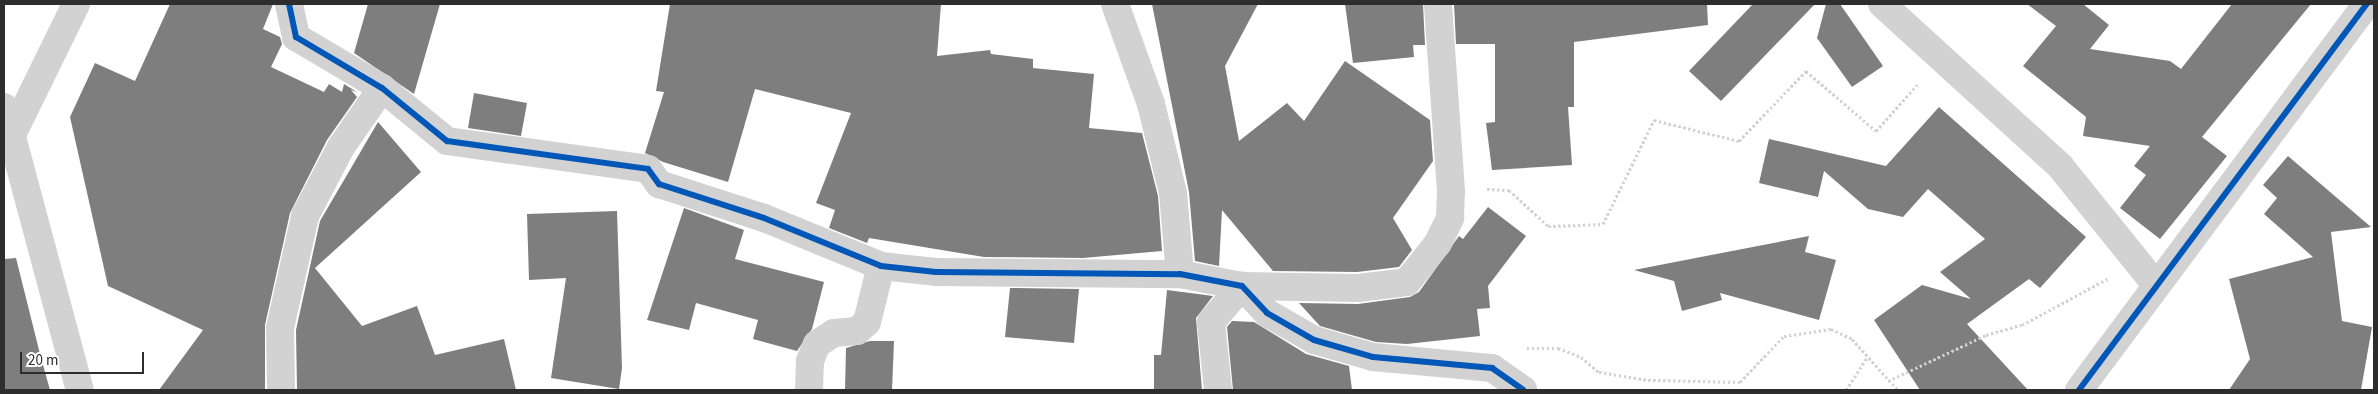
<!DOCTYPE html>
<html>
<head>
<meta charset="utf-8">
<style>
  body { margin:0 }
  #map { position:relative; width:2378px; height:394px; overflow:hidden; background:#fff; font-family:"Source Sans 3",sans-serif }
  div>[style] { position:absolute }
  .building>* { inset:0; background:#7e7e7e }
  .path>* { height:3px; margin-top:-1.5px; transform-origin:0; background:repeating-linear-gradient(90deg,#d2d2d2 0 2.5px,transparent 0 5px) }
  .minor>* { height:28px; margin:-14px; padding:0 14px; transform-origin:14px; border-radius:14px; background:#d2d2d2 }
  .cycleway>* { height:6px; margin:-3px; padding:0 3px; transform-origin:3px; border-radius:3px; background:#0057b8 }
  span { translate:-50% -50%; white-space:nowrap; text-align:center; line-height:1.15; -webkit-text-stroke:5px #fff; paint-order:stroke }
  .frame { position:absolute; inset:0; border:5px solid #2d2d2d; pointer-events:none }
  .scale { position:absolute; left:20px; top:352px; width:124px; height:22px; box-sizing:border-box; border:2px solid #2d2d2d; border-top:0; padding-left:6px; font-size:15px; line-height:18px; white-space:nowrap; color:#2d2d2d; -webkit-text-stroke:4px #fff; paint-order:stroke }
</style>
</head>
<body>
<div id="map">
  <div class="building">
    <div style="clip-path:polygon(170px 4px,273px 4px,263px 29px,280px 37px,282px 44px,271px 67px,324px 92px,329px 84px,342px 92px,344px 84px,357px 92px,351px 90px,357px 97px,327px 140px,290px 213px,265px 325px,265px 390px,159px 390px,203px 330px,108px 286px,70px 117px,95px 63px,135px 81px)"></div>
    <div style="clip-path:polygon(368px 4px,440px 4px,414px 94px,354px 53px)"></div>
    <div style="clip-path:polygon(670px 4px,941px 4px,937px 56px,990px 50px,991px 54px,1033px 59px,1033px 68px,1094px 74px,1089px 128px,1142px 133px,1158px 196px,1162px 251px,1083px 258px,984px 257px,869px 238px,867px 243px,829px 228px,835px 210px,816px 203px,851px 113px,755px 89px,728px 182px,663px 162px,645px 153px,664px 92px,656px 91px)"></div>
    <div style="clip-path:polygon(1152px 4px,1258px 4px,1225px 66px,1239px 141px,1287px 103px,1304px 121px,1345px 61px,1430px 120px,1433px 161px,1393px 218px,1412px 250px,1399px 267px,1357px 272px,1273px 271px,1222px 210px,1219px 266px,1195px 261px,1189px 192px)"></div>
    <div style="clip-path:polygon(1345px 4px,1423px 4px,1425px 45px,1413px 45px,1414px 57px,1353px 63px)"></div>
    <div style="clip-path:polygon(1454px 4px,1707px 4px,1708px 25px,1574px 42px,1574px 107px,1568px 107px,1572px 165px,1492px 170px,1486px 123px,1495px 122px,1495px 44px,1456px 44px)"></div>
    <div style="clip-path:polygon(1753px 4px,1815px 4px,1721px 101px,1689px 71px)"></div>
    <div style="clip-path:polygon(1826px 4px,1840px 4px,1883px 66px,1852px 87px,1817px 38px)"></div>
    <div style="clip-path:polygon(2027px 4px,2083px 4px,2109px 25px,2090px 49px,2170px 61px,2181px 69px,2232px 4px,2311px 4px,2202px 137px,2227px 156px,2160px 239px,2120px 208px,2146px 175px,2134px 166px,2150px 146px,2083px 136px,2086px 117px,2023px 66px,2056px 26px)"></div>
    <div style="clip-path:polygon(474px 93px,527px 103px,521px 136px,468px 128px)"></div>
    <div style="clip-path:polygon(1939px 107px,2086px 237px,2040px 288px,2029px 279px,1967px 324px,2028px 390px,1920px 390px,1874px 320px,1922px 285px,1971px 299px,1940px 272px,1985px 239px,1928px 189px,1903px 217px,1868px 209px,1824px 171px,1818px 197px,1759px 183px,1769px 139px,1886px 166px)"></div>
    <div style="clip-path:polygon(378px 122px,421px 172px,315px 268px,362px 326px,417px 306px,435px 355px,504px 339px,516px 390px,297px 390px,296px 330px,320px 221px)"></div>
    <div style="clip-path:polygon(2288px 156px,2371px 227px,2331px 232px,2342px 321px,2372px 327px,2361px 390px,2229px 390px,2250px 359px,2229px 279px,2313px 257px,2264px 214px,2277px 198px,2263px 185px)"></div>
    <div style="clip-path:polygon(1488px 207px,1526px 236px,1488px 286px,1490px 308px,1477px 309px,1480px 336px,1407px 344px,1376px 342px,1320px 326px,1299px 303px,1358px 304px,1410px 297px,1419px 292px,1459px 236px,1463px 239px)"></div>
    <div style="clip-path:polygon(684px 208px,744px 230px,735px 259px,824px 282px,812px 329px,797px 351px,753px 339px,758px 320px,696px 303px,689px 330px,647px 320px)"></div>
    <div style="clip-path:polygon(617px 211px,622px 368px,619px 389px,551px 378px,566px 278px,529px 280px,527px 214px)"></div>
    <div style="clip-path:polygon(1809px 236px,1805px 252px,1836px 260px,1819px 320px,1720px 293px,1722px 300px,1682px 311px,1674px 281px,1634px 270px)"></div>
    <div style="clip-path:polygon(16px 258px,40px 354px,50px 390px,4px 390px,4px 259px)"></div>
    <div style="clip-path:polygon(1010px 288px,1079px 289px,1074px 343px,1005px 337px)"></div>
    <div style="clip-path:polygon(1167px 290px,1213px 296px,1196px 318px,1202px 390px,1154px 390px,1154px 355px,1161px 355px)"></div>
    <div style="clip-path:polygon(1232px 321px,1254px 322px,1306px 354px,1349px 366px,1352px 390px,1233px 390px,1227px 327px)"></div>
    <div style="clip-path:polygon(870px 341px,894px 341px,892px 390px,845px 390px,846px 348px)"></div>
  </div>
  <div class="path">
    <div style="left:1487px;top:189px;width:22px;rotate:3deg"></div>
    <div style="left:1509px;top:190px;width:53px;rotate:42.7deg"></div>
    <div style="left:1548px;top:226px;width:55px;rotate:-2.1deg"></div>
    <div style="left:1603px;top:224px;width:116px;rotate:-63.9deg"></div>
    <div style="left:1654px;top:120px;width:88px;rotate:13.9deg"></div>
    <div style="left:1739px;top:141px;width:97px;rotate:-46.3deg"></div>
    <div style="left:1806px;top:71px;width:92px;rotate:40.6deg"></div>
    <div style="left:1876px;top:131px;width:62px;rotate:-48.3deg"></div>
    <div style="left:1527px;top:348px;width:31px"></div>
    <div style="left:1558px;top:348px;width:25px;rotate:21deg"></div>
    <div style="left:1581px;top:357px;width:23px;rotate:40deg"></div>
    <div style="left:1599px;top:372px;width:50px;rotate:9.3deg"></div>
    <div style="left:1648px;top:380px;width:92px;rotate:1.2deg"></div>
    <div style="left:1740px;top:382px;width:64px;rotate:-46.3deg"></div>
    <div style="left:1784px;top:336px;width:48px;rotate:-8.5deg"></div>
    <div style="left:1831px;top:329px;width:23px;rotate:25deg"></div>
    <div style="left:1852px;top:339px;width:69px;rotate:48deg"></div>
    <div style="left:1888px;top:381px;width:108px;rotate:-25.1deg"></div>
    <div style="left:1986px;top:335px;width:37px;rotate:-16deg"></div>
    <div style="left:2022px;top:325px;width:97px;rotate:-28.4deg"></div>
    <div style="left:1846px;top:390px;width:38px;rotate:-57deg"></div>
  </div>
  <div class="minor">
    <div style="left:289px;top:4px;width:34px;rotate:78deg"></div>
    <div style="left:296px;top:37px;width:100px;rotate:30.7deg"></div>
    <div style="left:382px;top:88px;width:84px;rotate:39.2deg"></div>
    <div style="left:447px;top:141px;width:203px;rotate:7.9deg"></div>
    <div style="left:648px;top:169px;width:19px;rotate:54deg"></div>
    <div style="left:659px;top:184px;width:110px;rotate:17.9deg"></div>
    <div style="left:764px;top:218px;width:126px;rotate:22.3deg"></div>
    <div style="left:881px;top:266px;width:55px;rotate:6.2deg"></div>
    <div style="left:936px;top:272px;width:244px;rotate:0.5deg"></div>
    <div style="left:1180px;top:274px;width:63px;rotate:11deg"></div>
    <div style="left:1242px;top:286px;width:37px;rotate:47deg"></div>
    <div style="left:1267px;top:313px;width:54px;rotate:29.9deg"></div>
    <div style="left:1314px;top:340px;width:61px;rotate:16.1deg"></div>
    <div style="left:1373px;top:357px;width:120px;rotate:5.3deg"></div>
    <div style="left:1492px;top:368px;width:38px;rotate:35deg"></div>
    <div style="left:1115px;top:4px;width:106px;rotate:70.2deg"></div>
    <div style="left:1151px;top:104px;width:92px;rotate:76.1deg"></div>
    <div style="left:1173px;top:193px;width:81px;rotate:85.1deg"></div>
    <div style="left:1882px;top:4px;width:241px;rotate:42.3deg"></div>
    <div style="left:2060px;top:166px;width:153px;rotate:51.1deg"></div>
    <div style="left:4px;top:107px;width:293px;rotate:75deg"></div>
    <div style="left:8px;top:143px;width:155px;rotate:-63.9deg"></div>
    <div style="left:281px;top:390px;width:62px;rotate:-90.9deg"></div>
    <div style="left:280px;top:328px;width:115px;rotate:-77.4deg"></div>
    <div style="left:305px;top:216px;width:78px;rotate:-62.4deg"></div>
    <div style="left:341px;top:147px;width:72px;rotate:-55.2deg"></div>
    <div style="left:809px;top:390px;width:29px;rotate:-88deg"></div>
    <div style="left:810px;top:361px;width:18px;rotate:-68deg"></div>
    <div style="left:817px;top:344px;width:20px;rotate:-33deg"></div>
    <div style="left:834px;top:333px;width:23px;rotate:-5deg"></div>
    <div style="left:857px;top:331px;width:13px;rotate:-42deg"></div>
    <div style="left:867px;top:322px;width:58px;rotate:-76deg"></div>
    <div style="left:1218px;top:390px;width:68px;rotate:-95.9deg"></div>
    <div style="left:1211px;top:322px;width:48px;rotate:-49.3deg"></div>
    <div style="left:1242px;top:286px;width:116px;rotate:1deg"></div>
    <div style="left:1358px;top:288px;width:49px;rotate:-7deg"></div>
    <div style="left:1407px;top:282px;width:50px;rotate:-51.5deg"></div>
    <div style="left:1438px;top:243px;width:28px;rotate:-64deg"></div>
    <div style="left:1450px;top:218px;width:27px;rotate:-88deg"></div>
    <div style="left:1451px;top:191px;width:187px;rotate:-94deg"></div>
    <div style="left:2079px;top:390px;width:482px;rotate:-53.3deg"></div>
  </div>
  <div class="cycleway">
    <div style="left:289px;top:4px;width:34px;rotate:78deg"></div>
    <div style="left:296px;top:37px;width:100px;rotate:30.7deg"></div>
    <div style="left:382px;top:88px;width:84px;rotate:39.2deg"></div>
    <div style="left:447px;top:141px;width:203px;rotate:7.9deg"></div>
    <div style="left:648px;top:169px;width:19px;rotate:54deg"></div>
    <div style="left:659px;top:184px;width:110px;rotate:17.9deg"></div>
    <div style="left:764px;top:218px;width:126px;rotate:22.3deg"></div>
    <div style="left:881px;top:266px;width:55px;rotate:6.2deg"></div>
    <div style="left:936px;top:272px;width:244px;rotate:0.5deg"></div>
    <div style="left:1180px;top:274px;width:63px;rotate:11deg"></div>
    <div style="left:1242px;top:286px;width:37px;rotate:47deg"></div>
    <div style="left:1267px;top:313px;width:54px;rotate:29.9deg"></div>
    <div style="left:1314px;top:340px;width:61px;rotate:16.1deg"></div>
    <div style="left:1373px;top:357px;width:120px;rotate:5.3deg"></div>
    <div style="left:1492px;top:368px;width:38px;rotate:35deg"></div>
    <div style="left:2079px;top:390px;width:482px;rotate:-53.3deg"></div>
  </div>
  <div class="frame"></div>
  <div class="scale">20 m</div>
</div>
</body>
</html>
